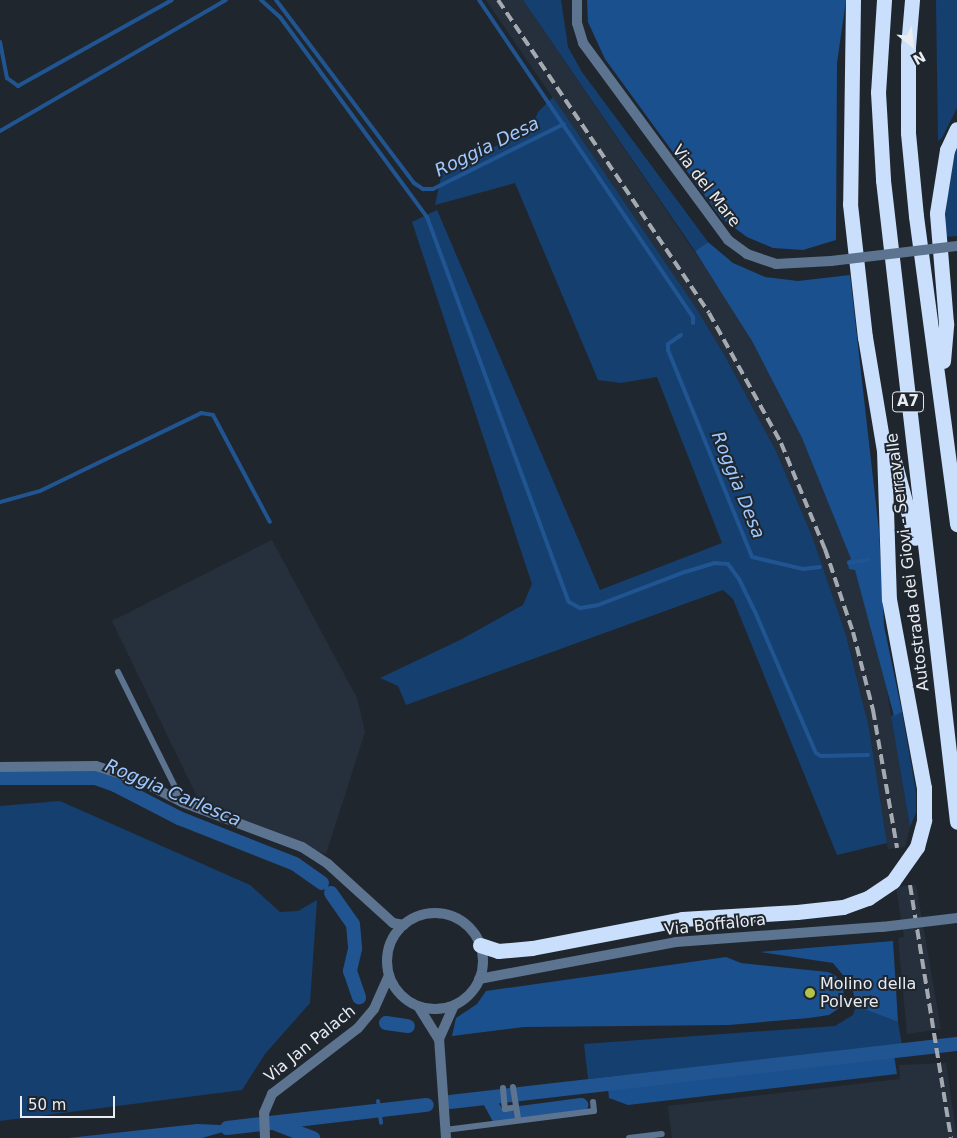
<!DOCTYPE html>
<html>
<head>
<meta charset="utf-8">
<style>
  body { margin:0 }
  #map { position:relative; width:957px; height:1138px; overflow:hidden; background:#20262e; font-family:"DejaVu Sans",sans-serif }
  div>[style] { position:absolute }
  .built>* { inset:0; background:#26303c }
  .green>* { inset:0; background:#153f6f }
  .forest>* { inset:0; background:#1a508d }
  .water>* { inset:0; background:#205592 }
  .stream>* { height:4px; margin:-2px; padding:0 2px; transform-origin:2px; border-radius:2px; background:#205592 }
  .canal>* { height:14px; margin:-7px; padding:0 7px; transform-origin:7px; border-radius:7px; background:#205592 }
  .service>* { height:6px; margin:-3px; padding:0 3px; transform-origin:3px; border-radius:3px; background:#5d7490 }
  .minor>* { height:10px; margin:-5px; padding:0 5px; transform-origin:5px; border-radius:5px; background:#5d7490 }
  .tertiary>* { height:10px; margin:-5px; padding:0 5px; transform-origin:5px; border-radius:5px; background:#5d7490 }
  .tertiary>.ring { margin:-5px; padding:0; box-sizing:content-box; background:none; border:10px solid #5d7490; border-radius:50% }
  .motorway>* { height:15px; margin:-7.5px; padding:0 7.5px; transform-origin:7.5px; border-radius:7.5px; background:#c9dffc }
  .rail>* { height:4px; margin-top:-2px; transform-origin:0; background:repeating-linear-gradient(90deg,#a5aab0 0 10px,transparent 0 15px) }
  .minor-bridge>* { height:10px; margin:-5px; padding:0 5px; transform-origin:5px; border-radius:5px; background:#5d7490 }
  .tertiary-bridge>* { height:10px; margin:-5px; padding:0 5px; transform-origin:5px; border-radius:5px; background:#5d7490 }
  .motorway-bridge>* { height:15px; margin:-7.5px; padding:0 7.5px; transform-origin:7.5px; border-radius:7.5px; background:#c9dffc }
  .dots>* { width:14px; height:14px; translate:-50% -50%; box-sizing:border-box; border:2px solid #20262e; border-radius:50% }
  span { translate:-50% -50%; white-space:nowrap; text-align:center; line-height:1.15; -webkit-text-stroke:4px #20262e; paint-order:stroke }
  .shield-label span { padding:1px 4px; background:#20262e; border:1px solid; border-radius:4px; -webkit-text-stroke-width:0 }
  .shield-label { font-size:15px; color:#e9edf2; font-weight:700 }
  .street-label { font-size:16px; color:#e9edf2 }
  .poi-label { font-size:16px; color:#e9edf2 }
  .left { translate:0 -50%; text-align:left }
  .water-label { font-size:18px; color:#9fc9fe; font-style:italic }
  .north { position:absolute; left:887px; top:20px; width:50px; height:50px; -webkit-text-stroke:4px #20262e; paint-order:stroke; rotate:151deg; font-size:14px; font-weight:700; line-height:20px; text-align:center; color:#e9edf2 }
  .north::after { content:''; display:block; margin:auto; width:18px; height:22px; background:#e9edf2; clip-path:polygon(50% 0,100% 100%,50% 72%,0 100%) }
  .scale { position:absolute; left:20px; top:1096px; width:95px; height:22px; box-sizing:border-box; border:2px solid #e9edf2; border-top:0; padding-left:6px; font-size:15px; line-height:18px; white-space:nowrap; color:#e9edf2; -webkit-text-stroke:4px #20262e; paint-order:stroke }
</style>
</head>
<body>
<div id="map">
  <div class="built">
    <div style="clip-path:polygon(486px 0,523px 0,719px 288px,752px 341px,802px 438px,851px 559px,847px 561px,849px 569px,855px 569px,885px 680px,910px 827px,905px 847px,888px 849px,869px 728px,846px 635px,812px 536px,776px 451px,725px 356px,665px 262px)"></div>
    <div style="clip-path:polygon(272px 540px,357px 698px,365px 732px,326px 854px,202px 807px,112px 621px)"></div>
    <div style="clip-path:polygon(916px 885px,941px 1029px,907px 1034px,898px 938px,904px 937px,896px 887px)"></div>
    <div style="clip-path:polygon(946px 1063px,957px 1138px,672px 1138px,668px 1106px,900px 1079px,899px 1065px)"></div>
  </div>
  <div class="green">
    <div style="clip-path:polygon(523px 0,561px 0,568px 47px,582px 72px,708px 242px,695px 251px)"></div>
    <div style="clip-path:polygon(936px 0,957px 0,957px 108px,942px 138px,938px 141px)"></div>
    <div style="clip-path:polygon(553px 97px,694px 305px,725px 356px,776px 451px,812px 536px,846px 635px,869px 728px,887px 843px,837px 855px,733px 599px,723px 590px,406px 705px,398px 686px,380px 678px,460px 640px,523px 605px,532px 584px,412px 222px,437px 210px,600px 590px,722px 543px,657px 377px,621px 383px,598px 380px,515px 183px,435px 205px,442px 172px,531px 129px,538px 112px)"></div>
    <div style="clip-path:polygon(957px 145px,957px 236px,944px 237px,950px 162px)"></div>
    <div style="clip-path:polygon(902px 712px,916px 792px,916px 813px,910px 827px,891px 716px)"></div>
    <div style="clip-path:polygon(60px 801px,250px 885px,280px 912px,298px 911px,317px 900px,310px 1003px,265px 1054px,242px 1090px,0 1121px,0 806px)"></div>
    <div style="clip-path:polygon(856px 1006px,898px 1022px,902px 1045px,588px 1079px,584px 1044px,835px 1026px,853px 1015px)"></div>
  </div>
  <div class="forest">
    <div style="clip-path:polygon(587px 0,846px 0,837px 63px,836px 240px,803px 250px,773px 248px,747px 237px,721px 218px,605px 59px,588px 22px)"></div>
    <div style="clip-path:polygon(708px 242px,733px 263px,765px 277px,798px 281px,850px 275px,879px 531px,884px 626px,902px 712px,894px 716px,855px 570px,849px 569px,847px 561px,851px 559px,802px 438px,752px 341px,695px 251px)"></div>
    <div style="clip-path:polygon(893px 941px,898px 1022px,856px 1006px,852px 986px,833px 963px,760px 952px)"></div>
    <div style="clip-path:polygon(726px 957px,741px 963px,828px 972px,836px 976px,843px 988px,845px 1004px,829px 1015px,809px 1018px,729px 1025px,524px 1027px,452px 1036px,456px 1018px,477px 1004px,486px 991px)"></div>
    <div style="clip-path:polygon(894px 1055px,897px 1074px,628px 1105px,609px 1098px,608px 1088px)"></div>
  </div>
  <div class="water">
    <div style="clip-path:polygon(197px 1124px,244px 1126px,202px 1138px,68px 1138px)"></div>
  </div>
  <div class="stream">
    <div style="left:261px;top:0;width:25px;rotate:42deg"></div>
    <div style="left:280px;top:17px;width:248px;rotate:53.7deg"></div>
    <div style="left:427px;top:217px;width:410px;rotate:69.8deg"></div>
    <div style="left:569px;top:602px;width:13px;rotate:29deg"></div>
    <div style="left:580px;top:608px;width:18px;rotate:-9deg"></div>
    <div style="left:598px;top:605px;width:93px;rotate:-20.8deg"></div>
    <div style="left:685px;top:572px;width:30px;rotate:-17deg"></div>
    <div style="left:714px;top:563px;width:14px;rotate:4deg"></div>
    <div style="left:728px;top:564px;width:19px;rotate:54deg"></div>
    <div style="left:739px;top:579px;width:39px;rotate:64deg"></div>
    <div style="left:756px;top:614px;width:151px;rotate:66.7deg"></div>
    <div style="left:816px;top:753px;width:6px;rotate:31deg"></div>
    <div style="left:821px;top:756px;width:47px;rotate:-1.2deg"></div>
    <div style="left:276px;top:0;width:229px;rotate:53deg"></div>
    <div style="left:414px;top:183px;width:11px;rotate:34deg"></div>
    <div style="left:423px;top:189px;width:10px"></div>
    <div style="left:433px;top:189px;width:146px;rotate:-26.4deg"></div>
    <div style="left:479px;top:0;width:382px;rotate:56deg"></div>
    <div style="left:693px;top:317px;width:6px;rotate:90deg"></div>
    <div style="left:0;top:42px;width:37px;rotate:79deg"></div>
    <div style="left:7px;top:78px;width:14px;rotate:36deg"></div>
    <div style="left:18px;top:86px;width:176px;rotate:-29.2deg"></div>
    <div style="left:0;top:131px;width:261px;rotate:-30.1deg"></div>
    <div style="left:681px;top:335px;width:16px;rotate:145deg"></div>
    <div style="left:668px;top:344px;width:6px;rotate:90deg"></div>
    <div style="left:668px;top:350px;width:223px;rotate:67.9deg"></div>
    <div style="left:752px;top:557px;width:52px;rotate:13.2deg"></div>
    <div style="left:803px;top:569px;width:17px;rotate:-7deg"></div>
    <div style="left:0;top:502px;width:41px;rotate:-15.4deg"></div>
    <div style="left:40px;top:491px;width:179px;rotate:-25.8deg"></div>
    <div style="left:201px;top:413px;width:12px;rotate:9deg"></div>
    <div style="left:213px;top:415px;width:121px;rotate:62deg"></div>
    <div style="left:849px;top:563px;width:20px;rotate:-9deg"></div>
    <div style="left:378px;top:1101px;width:22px;rotate:82deg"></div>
  </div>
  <div class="canal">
    <div style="left:0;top:778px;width:95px"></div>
    <div style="left:95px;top:778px;width:21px;rotate:19deg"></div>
    <div style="left:115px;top:785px;width:72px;rotate:27.3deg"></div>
    <div style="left:179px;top:818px;width:125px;rotate:21.6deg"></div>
    <div style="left:295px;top:864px;width:33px;rotate:35deg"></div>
    <div style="left:331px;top:893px;width:38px;rotate:55deg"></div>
    <div style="left:353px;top:924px;width:25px;rotate:85deg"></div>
    <div style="left:355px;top:949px;width:23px;rotate:103deg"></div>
    <div style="left:350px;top:971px;width:28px;rotate:71deg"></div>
    <div style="left:386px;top:1023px;width:22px;rotate:8deg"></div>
    <div style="left:488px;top:1098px;width:21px;rotate:61deg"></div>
    <div style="left:498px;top:1116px;width:84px;rotate:-7.5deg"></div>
    <div style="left:450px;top:1102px;width:510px;rotate:-6.53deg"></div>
    <div style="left:276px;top:1124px;width:40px;rotate:21deg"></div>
    <div style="left:227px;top:1128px;width:201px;rotate:-6.6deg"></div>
  </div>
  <div class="service">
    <div style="left:118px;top:672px;width:144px;rotate:63.6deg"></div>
    <div style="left:513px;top:1087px;width:33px;rotate:81deg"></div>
    <div style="left:503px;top:1088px;width:21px;rotate:85deg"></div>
    <div style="left:505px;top:1109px;width:11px;rotate:-10deg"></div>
    <div style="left:445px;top:1130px;width:150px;rotate:-7.3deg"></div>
    <div style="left:594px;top:1111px;width:9px;rotate:-96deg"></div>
    <div style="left:629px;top:1138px;width:33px;rotate:-7deg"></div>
  </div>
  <div class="minor">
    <div style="left:577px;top:0;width:23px;rotate:90deg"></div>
    <div style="left:577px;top:23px;width:21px;rotate:73deg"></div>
    <div style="left:583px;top:43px;width:245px;rotate:53.6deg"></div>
    <div style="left:728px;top:240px;width:24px;rotate:36deg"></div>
    <div style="left:747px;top:254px;width:31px;rotate:19deg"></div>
    <div style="left:776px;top:264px;width:55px;rotate:-3.1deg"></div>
    <div style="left:0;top:767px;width:96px;rotate:-0.6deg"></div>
    <div style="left:96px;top:766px;width:45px;rotate:18deg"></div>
    <div style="left:139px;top:780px;width:48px;rotate:27.1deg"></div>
    <div style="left:182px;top:802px;width:128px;rotate:20.6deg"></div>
    <div style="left:302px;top:847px;width:31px;rotate:33deg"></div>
    <div style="left:328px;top:864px;width:88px;rotate:42.2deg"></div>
    <div style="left:393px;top:923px;width:11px;rotate:10deg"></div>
    <div style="left:265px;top:1138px;width:25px;rotate:-92deg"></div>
    <div style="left:264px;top:1113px;width:21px;rotate:-67deg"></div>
    <div style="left:272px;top:1094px;width:108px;rotate:-37.5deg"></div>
    <div style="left:358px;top:1028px;width:25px;rotate:-50deg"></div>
    <div style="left:374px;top:1009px;width:36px;rotate:-66deg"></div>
  </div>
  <div class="tertiary">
    <div class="ring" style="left:387px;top:913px;width:86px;height:86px"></div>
    <div style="left:479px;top:979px;width:200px;rotate:-10.6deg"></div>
    <div style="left:676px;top:942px;width:207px;rotate:-4.2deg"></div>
    <div style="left:418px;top:1006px;width:39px;rotate:58deg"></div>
    <div style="left:446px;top:1138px;width:99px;rotate:-94deg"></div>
    <div style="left:439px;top:1039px;width:37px;rotate:-66deg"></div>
  </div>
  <div class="motorway">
    <div style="left:853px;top:0;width:204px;rotate:90.8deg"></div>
    <div style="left:850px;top:204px;width:134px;rotate:83.6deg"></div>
    <div style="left:865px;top:337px;width:115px;rotate:80.5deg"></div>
    <div style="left:884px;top:450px;width:149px;rotate:88.1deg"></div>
    <div style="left:889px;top:599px;width:192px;rotate:79.5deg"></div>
    <div style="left:884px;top:0;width:92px;rotate:93.7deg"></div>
    <div style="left:878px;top:92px;width:88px;rotate:86.7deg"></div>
    <div style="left:883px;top:180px;width:646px;rotate:83.42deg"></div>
    <div style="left:912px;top:0;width:47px;rotate:94.9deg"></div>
    <div style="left:908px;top:47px;width:86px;rotate:90deg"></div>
    <div style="left:908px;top:133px;width:83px;rotate:84.5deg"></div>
    <div style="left:916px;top:216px;width:311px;rotate:82.4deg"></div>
    <div style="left:943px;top:361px;width:38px;rotate:-85deg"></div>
    <div style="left:946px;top:323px;width:110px;rotate:-94.7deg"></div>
    <div style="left:937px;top:213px;width:64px;rotate:-81deg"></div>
    <div style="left:947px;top:150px;width:23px;rotate:-65deg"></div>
    <div style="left:890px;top:446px;width:95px;rotate:74.8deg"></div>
    <div style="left:480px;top:945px;width:19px;rotate:18deg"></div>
    <div style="left:498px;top:951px;width:34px;rotate:-5deg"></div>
    <div style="left:532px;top:948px;width:153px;rotate:-10.9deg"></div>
    <div style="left:682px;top:919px;width:115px;rotate:-3.5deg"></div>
  </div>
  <div class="rail">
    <div style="left:498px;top:0;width:377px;rotate:56deg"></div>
    <div style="left:709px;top:313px;width:149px;rotate:61deg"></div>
    <div style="left:781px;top:443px;width:115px;rotate:67.5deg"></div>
    <div style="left:825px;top:549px;width:88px;rotate:71.4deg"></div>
    <div style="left:853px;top:632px;width:81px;rotate:75.6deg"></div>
    <div style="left:873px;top:710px;width:140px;rotate:80.1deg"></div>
    <div style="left:910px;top:885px;width:256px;rotate:80.8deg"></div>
  </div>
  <div class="minor-bridge">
    <div style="left:831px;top:261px;width:127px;rotate:-6.8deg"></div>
  </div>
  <div class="tertiary-bridge">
    <div style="left:882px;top:927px;width:76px;rotate:-6.8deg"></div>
  </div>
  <div class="motorway-bridge">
    <div style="left:797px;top:912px;width:46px;rotate:-6.2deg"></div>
    <div style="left:843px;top:907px;width:27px;rotate:-20deg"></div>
    <div style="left:868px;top:898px;width:30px;rotate:-34deg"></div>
    <div style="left:893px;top:881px;width:42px;rotate:-54.8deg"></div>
    <div style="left:917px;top:847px;width:28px;rotate:-75deg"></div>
    <div style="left:924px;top:820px;width:32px;rotate:-90deg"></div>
  </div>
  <div class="dots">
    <div style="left:810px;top:993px;background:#b2c34c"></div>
  </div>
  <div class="shield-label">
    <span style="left:908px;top:402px">A7</span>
  </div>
  <div class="street-label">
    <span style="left:706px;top:186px;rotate:52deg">Via del Mare</span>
    <span style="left:908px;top:562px;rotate:-97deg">Autostrada dei Giovi - Serravalle</span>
    <span style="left:715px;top:925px;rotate:-6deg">Via Boffalora</span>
    <span style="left:310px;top:1044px;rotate:-39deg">Via Jan Palach</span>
  </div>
  <div class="poi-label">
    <span class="left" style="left:820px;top:993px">Molino della<br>Polvere</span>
  </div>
  <div class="water-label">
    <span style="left:487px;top:147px;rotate:-26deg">Roggia Desa</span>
    <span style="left:738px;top:485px;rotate:68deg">Roggia Desa</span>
    <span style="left:173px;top:793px;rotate:23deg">Roggia Carlesca</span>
  </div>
  <div class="north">N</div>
  <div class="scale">50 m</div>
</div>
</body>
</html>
